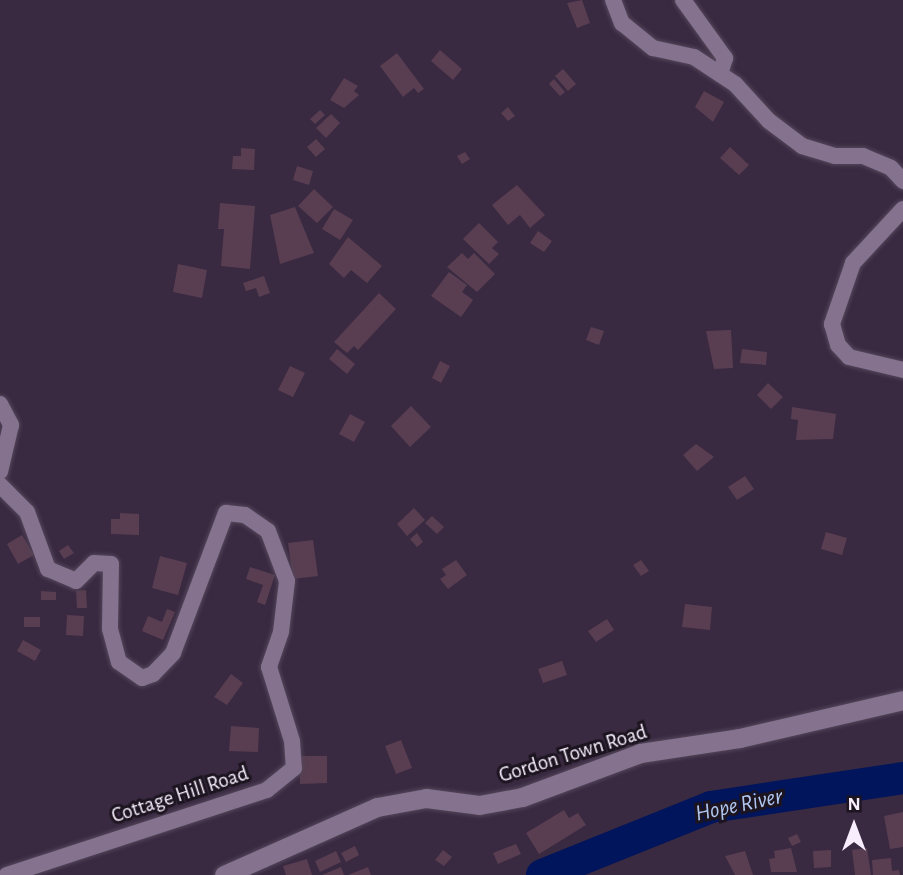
<!DOCTYPE html>
<html>
<head>
<meta charset="utf-8">
<style>
  body { margin:0 }
  #map { position:relative; width:903px; height:875px; overflow:hidden; background:#392941; font-family:"Alegreya Sans",sans-serif }
  div>[style] { position:absolute }
  .river>* { height:32px; margin:-16px; padding:0 16px; transform-origin:16px; border-radius:16px; background:#00155b }
  .building>* { inset:0; background:#593e51 }
  .roads { filter:drop-shadow(0 0 2px #54465a) drop-shadow(0 0 2px #54465a) }
  .minor>* { height:16px; margin:-8px; padding:0 8px; transform-origin:8px; border-radius:8px; background:#84728e }
  .tertiary>* { height:19px; margin:-9.5px; padding:0 9.5px; transform-origin:9.5px; border-radius:9.5px; background:#84728e }
  span { translate:-50% -50%; white-space:nowrap; text-align:center; line-height:1.15; -webkit-text-stroke:6px #1c1520; paint-order:stroke }
  .street-label { font-size:21px; color:#f7edfd }
  .water-label { font-size:23px; color:#b0c6ef; font-style:italic }
  .north { position:absolute; left:819px; top:791px; width:70px; height:70px; -webkit-text-stroke:5px #1c1520; paint-order:stroke; rotate:0deg; font-size:19px; font-weight:700; line-height:28px; text-align:center; color:#f7edfd }
  .north::after { content:''; display:block; margin:auto; width:24px; height:32px; background:#f7edfd; clip-path:polygon(50% 0,100% 100%,50% 72%,0 100%) }
</style>
</head>
<body>
<div id="map">
  <div class="river">
    <div style="left:542px;top:875px;width:182px;rotate:-21.9deg"></div>
    <div style="left:711px;top:807px;width:194px;rotate:-8.6deg"></div>
  </div>
  <div class="building">
    <div style="clip-path:polygon(582px 0,590px 23px,577px 28px,567px 3px)"></div>
    <div style="clip-path:polygon(440px 50px,462px 69px,453px 80px,431px 61px)"></div>
    <div style="clip-path:polygon(397px 53px,424px 89px,418px 93px,414px 88px,403px 97px,380px 66px)"></div>
    <div style="clip-path:polygon(563px 69px,576px 84px,568px 91px,555px 76px)"></div>
    <div style="clip-path:polygon(344px 78px,358px 86px,354px 91px,359px 95px,344px 108px,330px 100px)"></div>
    <div style="clip-path:polygon(554px 79px,565px 92px,560px 96px,549px 84px)"></div>
    <div style="clip-path:polygon(704px 91px,724px 102px,713px 122px,695px 107px)"></div>
    <div style="clip-path:polygon(508px 107px,515px 116px,508px 121px,501px 113px)"></div>
    <div style="clip-path:polygon(320px 110px,325px 115px,315px 124px,310px 119px)"></div>
    <div style="clip-path:polygon(331px 114px,340px 123px,326px 138px,316px 128px)"></div>
    <div style="clip-path:polygon(316px 139px,325px 149px,316px 157px,307px 147px)"></div>
    <div style="clip-path:polygon(730px 147px,749px 165px,739px 175px,720px 158px)"></div>
    <div style="clip-path:polygon(241px 148px,255px 149px,254px 170px,232px 169px,233px 156px,241px 156px)"></div>
    <div style="clip-path:polygon(465px 152px,470px 159px,462px 164px,457px 156px)"></div>
    <div style="clip-path:polygon(297px 166px,313px 171px,309px 185px,293px 180px)"></div>
    <div style="clip-path:polygon(517px 185px,545px 215px,530px 228px,520px 215px,508px 225px,492px 205px)"></div>
    <div style="clip-path:polygon(314px 189px,333px 207px,317px 223px,298px 206px)"></div>
    <div style="clip-path:polygon(220px 203px,255px 206px,250px 269px,221px 266px,224px 229px,218px 229px)"></div>
    <div style="clip-path:polygon(295px 207px,314px 253px,280px 264px,270px 215px)"></div>
    <div style="clip-path:polygon(334px 209px,353px 220px,340px 240px,322px 229px)"></div>
    <div style="clip-path:polygon(479px 223px,498px 242px,492px 248px,499px 254px,489px 264px,463px 239px)"></div>
    <div style="clip-path:polygon(538px 231px,552px 241px,544px 252px,530px 243px)"></div>
    <div style="clip-path:polygon(348px 237px,382px 266px,367px 283px,351px 270px,344px 278px,329px 264px)"></div>
    <div style="clip-path:polygon(462px 253px,468px 259px,474px 253px,495px 274px,477px 292px,447px 267px)"></div>
    <div style="clip-path:polygon(178px 264px,207px 270px,202px 298px,173px 292px)"></div>
    <div style="clip-path:polygon(449px 272px,467px 285px,462px 292px,473px 300px,461px 317px,431px 296px)"></div>
    <div style="clip-path:polygon(264px 276px,270px 293px,259px 297px,256px 288px,246px 291px,243px 283px)"></div>
    <div style="clip-path:polygon(379px 293px,396px 309px,358px 350px,354px 346px,347px 353px,334px 342px)"></div>
    <div style="clip-path:polygon(591px 327px,604px 331px,599px 345px,586px 340px)"></div>
    <div style="clip-path:polygon(731px 330px,733px 368px,714px 369px,706px 331px)"></div>
    <div style="clip-path:polygon(337px 349px,355px 364px,347px 374px,329px 359px)"></div>
    <div style="clip-path:polygon(742px 349px,767px 352px,766px 365px,740px 363px)"></div>
    <div style="clip-path:polygon(440px 361px,450px 366px,441px 383px,432px 378px)"></div>
    <div style="clip-path:polygon(290px 366px,305px 373px,293px 397px,278px 390px)"></div>
    <div style="clip-path:polygon(768px 383px,783px 397px,771px 409px,757px 395px)"></div>
    <div style="clip-path:polygon(411px 406px,431px 427px,410px 447px,391px 426px)"></div>
    <div style="clip-path:polygon(792px 407px,836px 414px,833px 439px,796px 440px,798px 420px,791px 419px)"></div>
    <div style="clip-path:polygon(350px 414px,365px 422px,354px 442px,339px 434px)"></div>
    <div style="clip-path:polygon(696px 444px,714px 457px,697px 471px,683px 455px)"></div>
    <div style="clip-path:polygon(745px 476px,754px 489px,737px 500px,728px 487px)"></div>
    <div style="clip-path:polygon(414px 508px,425px 520px,407px 536px,397px 524px)"></div>
    <div style="clip-path:polygon(120px 513px,139px 514px,139px 535px,111px 534px,111px 519px,120px 519px)"></div>
    <div style="clip-path:polygon(432px 516px,444px 527px,437px 534px,425px 523px)"></div>
    <div style="clip-path:polygon(826px 532px,847px 538px,842px 555px,821px 549px)"></div>
    <div style="clip-path:polygon(417px 533px,423px 542px,417px 547px,410px 539px)"></div>
    <div style="clip-path:polygon(22px 535px,34px 555px,18px 564px,7px 544px)"></div>
    <div style="clip-path:polygon(313px 540px,318px 576px,293px 579px,288px 543px)"></div>
    <div style="clip-path:polygon(68px 545px,74px 553px,64px 559px,59px 551px)"></div>
    <div style="clip-path:polygon(160px 556px,187px 563px,178px 595px,152px 588px)"></div>
    <div style="clip-path:polygon(456px 560px,467px 575px,448px 589px,440px 579px,446px 575px,442px 569px)"></div>
    <div style="clip-path:polygon(641px 560px,649px 571px,641px 576px,633px 565px)"></div>
    <div style="clip-path:polygon(250px 567px,275px 575px,265px 605px,257px 602px,263px 585px,246px 579px)"></div>
    <div style="clip-path:polygon(86px 590px,87px 608px,77px 608px,76px 591px)"></div>
    <div style="clip-path:polygon(41px 591px,56px 592px,56px 600px,41px 600px)"></div>
    <div style="clip-path:polygon(685px 604px,712px 607px,710px 630px,682px 627px)"></div>
    <div style="clip-path:polygon(167px 609px,175px 612px,163px 640px,142px 631px,148px 616px,162px 622px)"></div>
    <div style="clip-path:polygon(67px 615px,84px 616px,83px 636px,66px 635px)"></div>
    <div style="clip-path:polygon(24px 617px,40px 617px,40px 627px,24px 627px)"></div>
    <div style="clip-path:polygon(607px 619px,614px 630px,596px 642px,588px 631px)"></div>
    <div style="clip-path:polygon(23px 640px,41px 650px,35px 661px,17px 651px)"></div>
    <div style="clip-path:polygon(562px 661px,567px 675px,543px 683px,538px 669px)"></div>
    <div style="clip-path:polygon(231px 674px,243px 683px,227px 705px,214px 697px)"></div>
    <div style="clip-path:polygon(231px 726px,259px 728px,258px 752px,229px 751px)"></div>
    <div style="clip-path:polygon(401px 740px,412px 768px,396px 774px,385px 746px)"></div>
    <div style="clip-path:polygon(299px 756px,327px 756px,327px 783px,300px 784px)"></div>
    <div style="clip-path:polygon(564px 810px,569px 818px,578px 813px,586px 825px,539px 854px,526px 833px)"></div>
    <div style="clip-path:polygon(903px 812px,903px 847px,890px 849px,884px 816px)"></div>
    <div style="clip-path:polygon(797px 834px,801px 842px,792px 846px,788px 838px)"></div>
    <div style="clip-path:polygon(516px 844px,521px 854px,498px 864px,493px 853px)"></div>
    <div style="clip-path:polygon(355px 846px,359px 855px,346px 862px,341px 853px)"></div>
    <div style="clip-path:polygon(791px 848px,797px 872px,771px 872px,769px 859px,775px 858px,774px 851px)"></div>
    <div style="clip-path:polygon(867px 848px,871px 875px,855px 875px,852px 850px)"></div>
    <div style="clip-path:polygon(443px 850px,452px 857px,444px 866px,435px 860px)"></div>
    <div style="clip-path:polygon(831px 850px,831px 867px,814px 868px,813px 851px)"></div>
    <div style="clip-path:polygon(336px 851px,341px 862px,320px 872px,315px 861px)"></div>
    <div style="clip-path:polygon(745px 851px,753px 875px,735px 875px,725px 856px)"></div>
    <div style="clip-path:polygon(891px 858px,892px 871px,899px 870px,900px 875px,873px 875px,872px 860px)"></div>
    <div style="clip-path:polygon(307px 859px,312px 875px,286px 875px,283px 866px)"></div>
    <div style="clip-path:polygon(341px 867px,344px 875px,322px 875px)"></div>
    <div style="clip-path:polygon(368px 867px,371px 875px,348px 875px)"></div>
  </div>
  <div class="roads">
    <div class="minor">
      <div style="left:613px;top:0;width:25px;rotate:69deg"></div>
      <div style="left:622px;top:23px;width:40px;rotate:39deg"></div>
      <div style="left:653px;top:48px;width:42px;rotate:12.4deg"></div>
      <div style="left:694px;top:57px;width:49px;rotate:33.4deg"></div>
      <div style="left:735px;top:84px;width:50px;rotate:47.4deg"></div>
      <div style="left:769px;top:121px;width:41px;rotate:37.1deg"></div>
      <div style="left:802px;top:146px;width:34px;rotate:17deg"></div>
      <div style="left:835px;top:156px;width:28px"></div>
      <div style="left:863px;top:156px;width:30px;rotate:23deg"></div>
      <div style="left:891px;top:168px;width:18px;rotate:47deg"></div>
      <div style="left:683px;top:0;width:72px;rotate:54.1deg"></div>
      <div style="left:725px;top:58px;width:17px;rotate:107deg"></div>
      <div style="left:903px;top:209px;width:74px;rotate:132.8deg"></div>
      <div style="left:853px;top:263px;width:65px;rotate:109deg"></div>
      <div style="left:832px;top:324px;width:22px;rotate:74deg"></div>
      <div style="left:838px;top:345px;width:16px;rotate:47deg"></div>
      <div style="left:849px;top:357px;width:56px;rotate:13.5deg"></div>
      <div style="left:0;top:404px;width:24px;rotate:62deg"></div>
      <div style="left:11px;top:425px;width:48px;rotate:103.2deg"></div>
      <div style="left:0;top:485px;width:38px;rotate:45deg"></div>
      <div style="left:27px;top:512px;width:61px;rotate:69.8deg"></div>
      <div style="left:48px;top:569px;width:30px;rotate:23deg"></div>
      <div style="left:76px;top:581px;width:25px;rotate:-45deg"></div>
      <div style="left:94px;top:563px;width:17px;rotate:3deg"></div>
      <div style="left:111px;top:564px;width:65px;rotate:90.9deg"></div>
      <div style="left:110px;top:629px;width:34px;rotate:75deg"></div>
      <div style="left:119px;top:662px;width:28px;rotate:35deg"></div>
      <div style="left:142px;top:678px;width:12px;rotate:-20deg"></div>
      <div style="left:153px;top:674px;width:29px;rotate:-46deg"></div>
      <div style="left:173px;top:653px;width:150px;rotate:-69.3deg"></div>
      <div style="left:226px;top:513px;width:19px;rotate:6deg"></div>
      <div style="left:245px;top:515px;width:28px;rotate:35deg"></div>
      <div style="left:268px;top:531px;width:53px;rotate:69.2deg"></div>
      <div style="left:287px;top:581px;width:51px;rotate:96.7deg"></div>
      <div style="left:281px;top:632px;width:37px;rotate:109deg"></div>
      <div style="left:269px;top:667px;width:77px;rotate:72.7deg"></div>
      <div style="left:292px;top:741px;width:27px;rotate:86deg"></div>
      <div style="left:294px;top:768px;width:35px;rotate:141deg"></div>
      <div style="left:267px;top:790px;width:274px;rotate:161.9deg"></div>
    </div>
    <div class="tertiary">
      <div style="left:224px;top:875px;width:167px;rotate:-24deg"></div>
      <div style="left:377px;top:807px;width:50px;rotate:-10.4deg"></div>
      <div style="left:426px;top:798px;width:53px;rotate:7.5deg"></div>
      <div style="left:479px;top:805px;width:44px;rotate:-10.5deg"></div>
      <div style="left:522px;top:797px;width:126px;rotate:-20.4deg"></div>
      <div style="left:640px;top:753px;width:100px;rotate:-8.6deg"></div>
      <div style="left:739px;top:738px;width:168px;rotate:-13deg"></div>
    </div>
  </div>
  <div class="street-label">
    <span style="left:573px;top:754px;rotate:-17deg">Gordon Town Road</span>
    <span style="left:180px;top:795px;rotate:-18deg">Cottage Hill Road</span>
  </div>
  <div class="water-label">
    <span style="left:739px;top:806px;rotate:-12deg">Hope River</span>
  </div>
  <div class="north">N</div>
</div>
</body>
</html>
